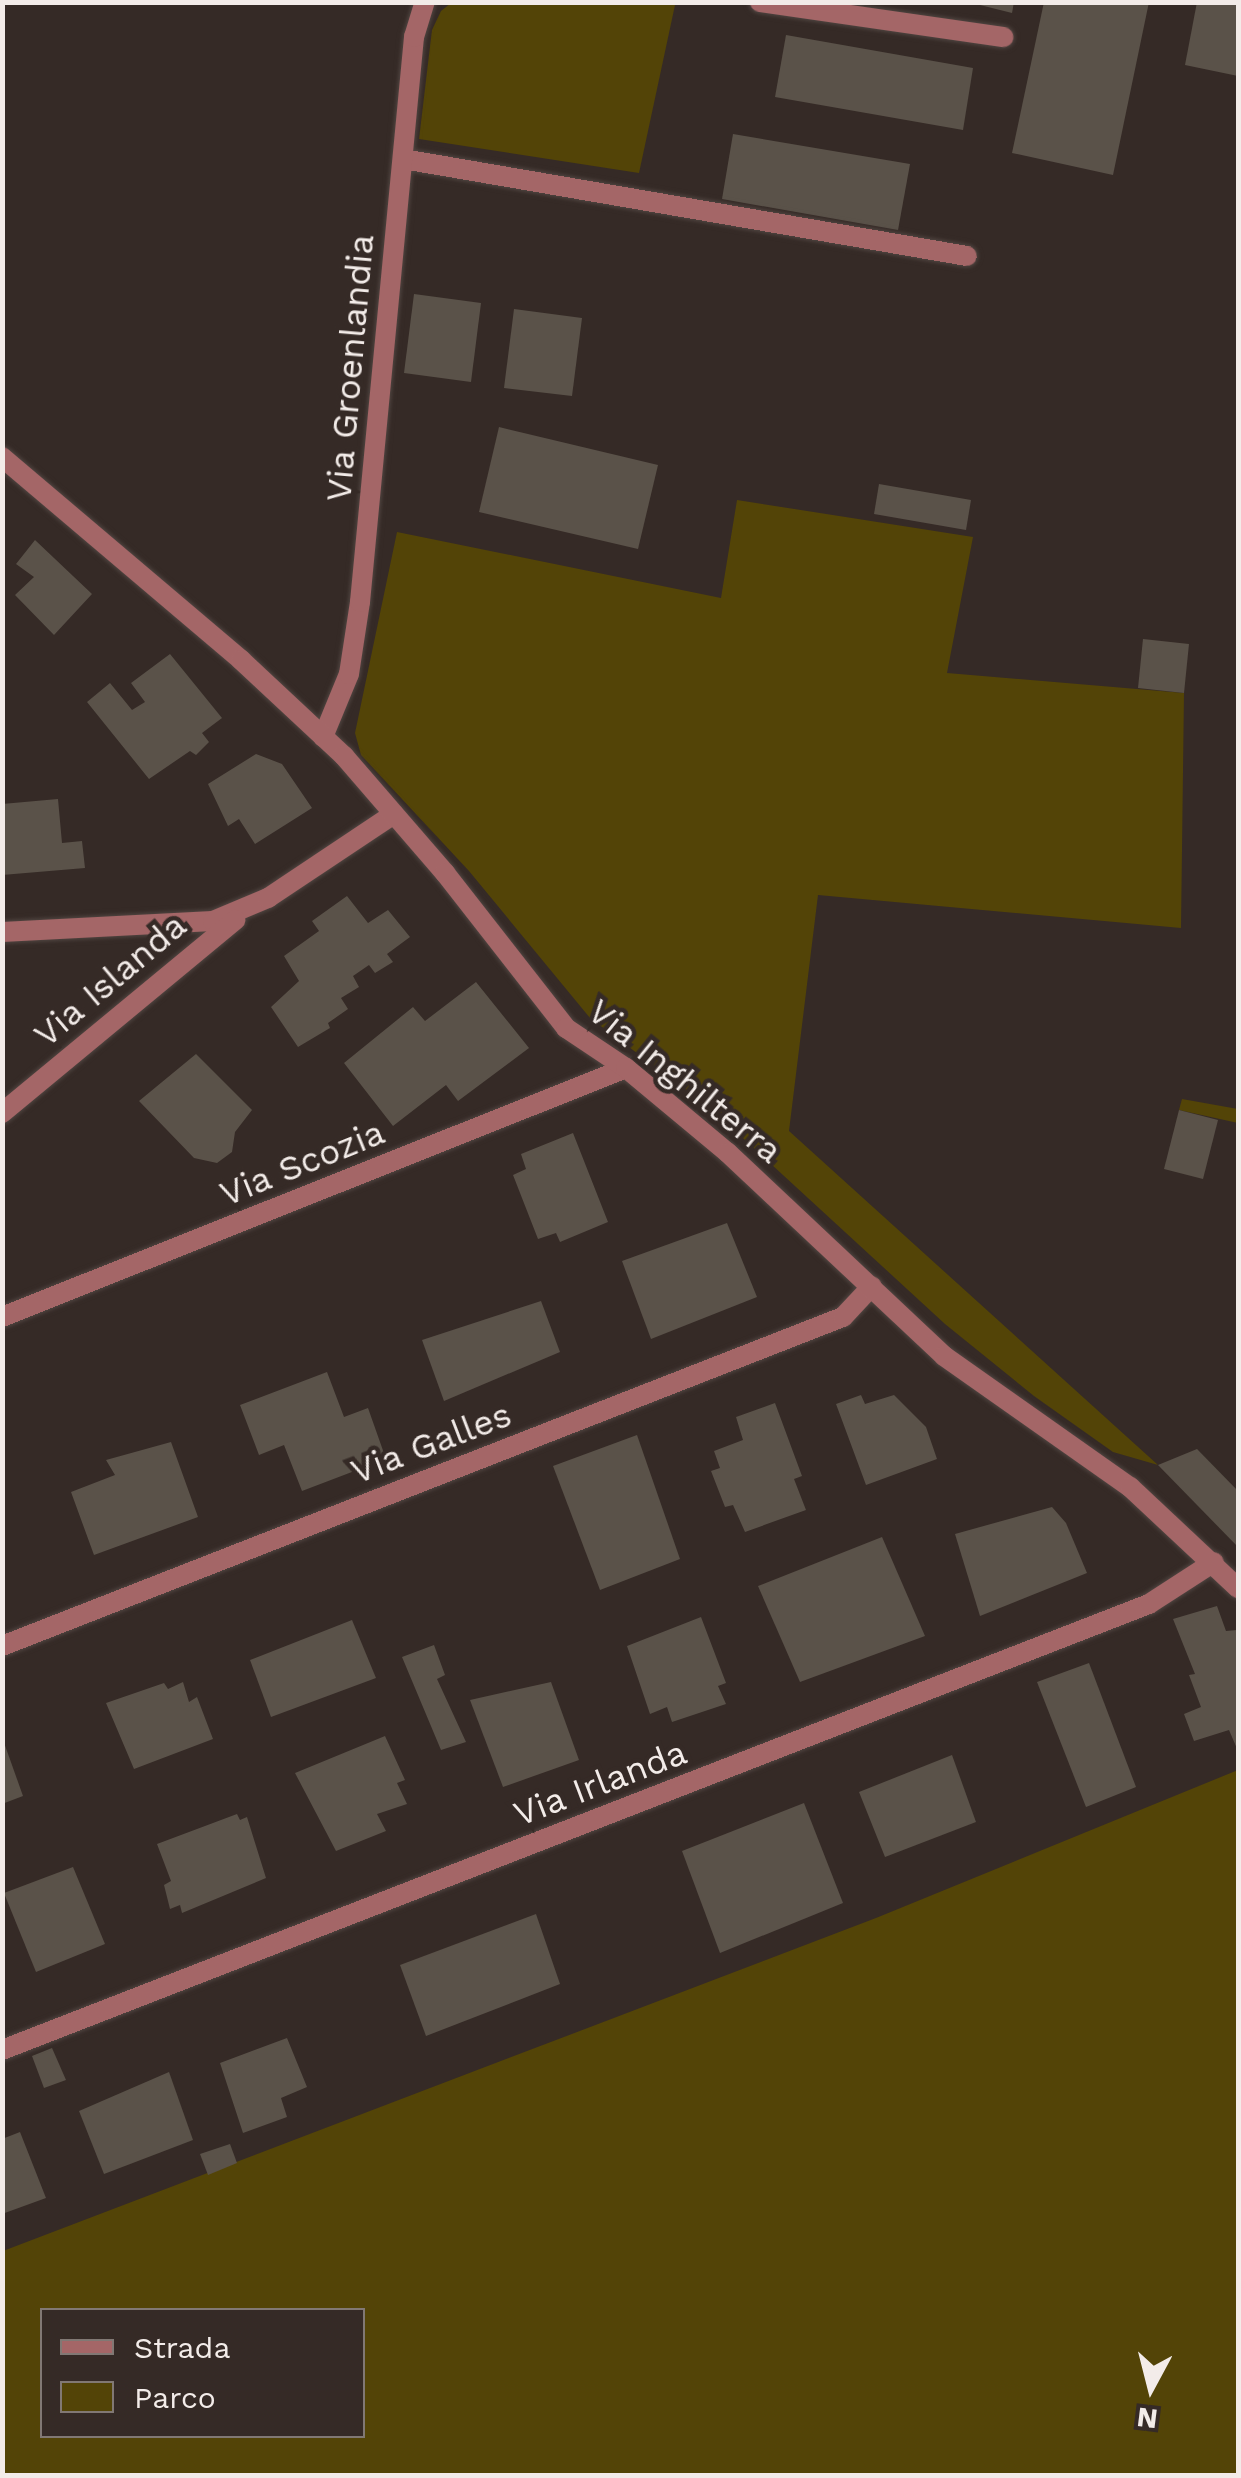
<!DOCTYPE html>
<html>
<head>
<meta charset="utf-8">
<style>
  body { margin:0 }
  #map { position:relative; width:1241px; height:2478px; overflow:hidden; background:#352a26; font-family:"Work Sans",sans-serif }
  div>[style] { position:absolute }
  .green>* { inset:0; background:#534407 }
  .building>* { inset:0; background:#5a5249 }
  .roads { filter:drop-shadow(0 0 2px #504541) drop-shadow(0 0 2px #504541) }
  .service>* { height:20px; margin:-10px; padding:0 10px; transform-origin:10px; border-radius:10px; background:#a46667 }
  .minor>* { height:20px; margin:-10px; padding:0 10px; transform-origin:10px; border-radius:10px; background:#a46667 }
  span { translate:-50% -50%; white-space:nowrap; text-align:center; line-height:1.15; -webkit-text-stroke:9px #352a26; paint-order:stroke }
  .street-label { font-size:35px; color:#f3ece9 }
  .frame { position:absolute; inset:0; border:5px solid #f3ece9; pointer-events:none }
  .legend { position:absolute; left:40px; top:2308px; width:325px; height:130px; box-sizing:border-box; background:#352a26; border:2px solid #817874; margin:0; padding:12px 18px; list-style:none; font-size:30px; color:#f3ece9 }
  .legend li { display:flex; align-items:center; gap:20px; height:50px }
  .legend b { width:50px; border:2px solid #817874 }
  .north { position:absolute; left:1101px; top:2338px; width:100px; height:100px; -webkit-text-stroke:8px #352a26; paint-order:stroke; rotate:187deg; font-size:28px; font-weight:700; line-height:40px; text-align:center; color:#f3ece9 }
  .north::after { content:''; display:block; margin:auto; width:35px; height:45px; background:#f3ece9; clip-path:polygon(50% 0,100% 100%,50% 72%,0 100%) }
</style>
</head>
<body>
<div id="map">
  <div class="green">
    <div style="clip-path:polygon(655px 3px,675px 5px,639px 173px,419px 139px,432px 30px,441px 11px,451px 3px)"></div>
    <div style="clip-path:polygon(737px 500px,973px 537px,947px 673px,1184px 693px,1181px 928px,818px 895px,789px 1131px,1158px 1465px,1113px 1452px,1034px 1396px,945px 1324px,708px 1106px,590px 1018px,469px 871px,361px 755px,355px 733px,397px 532px,721px 598px)"></div>
    <div style="clip-path:polygon(1182px 1099px,1238px 1109px,1238px 1123px,1179px 1110px)"></div>
    <div style="clip-path:polygon(evenodd,1238px 1770px,1238px 2475px,3px 2476px,3px 2251px,876px 1918px,1238px 1770px,42px 2310px,362px 2310px,362px 2436px,42px 2436px,42px 2310px)"></div>
  </div>
  <div class="building">
    <div style="clip-path:polygon(968px 2px,1014px 2px,1012px 13px)"></div>
    <div style="clip-path:polygon(1044px 2px,1149px 2px,1113px 175px,1012px 153px)"></div>
    <div style="clip-path:polygon(1197px 2px,1238px 2px,1238px 76px,1185px 65px)"></div>
    <div style="clip-path:polygon(786px 35px,973px 68px,963px 130px,775px 97px)"></div>
    <div style="clip-path:polygon(733px 134px,910px 164px,898px 230px,722px 199px)"></div>
    <div style="clip-path:polygon(414px 294px,481px 303px,471px 382px,404px 373px)"></div>
    <div style="clip-path:polygon(514px 309px,582px 318px,572px 396px,504px 388px)"></div>
    <div style="clip-path:polygon(499px 427px,658px 465px,638px 549px,479px 512px)"></div>
    <div style="clip-path:polygon(879px 484px,971px 500px,966px 530px,874px 514px)"></div>
    <div style="clip-path:polygon(35px 540px,92px 594px,54px 635px,15px 595px,34px 577px,16px 564px)"></div>
    <div style="clip-path:polygon(1143px 639px,1189px 644px,1184px 693px,1138px 688px)"></div>
    <div style="clip-path:polygon(170px 654px,222px 718px,202px 733px,209px 742px,196px 755px,190px 751px,149px 779px,87px 702px,110px 683px,132px 710px,145px 702px,131px 683px)"></div>
    <div style="clip-path:polygon(256px 754px,282px 764px,312px 808px,255px 844px,239px 819px,228px 826px,208px 784px)"></div>
    <div style="clip-path:polygon(58px 799px,62px 843px,82px 841px,85px 868px,2px 875px,2px 804px)"></div>
    <div style="clip-path:polygon(347px 896px,368px 923px,388px 910px,410px 937px,387px 954px,393px 962px,375px 973px,369px 965px,353px 976px,359px 987px,341px 998px,348px 1009px,328px 1023px,330px 1028px,298px 1047px,271px 1007px,299px 981px,284px 956px,319px 931px,312px 921px)"></div>
    <div style="clip-path:polygon(476px 982px,529px 1048px,458px 1101px,446px 1085px,393px 1126px,344px 1063px,413px 1007px,425px 1021px)"></div>
    <div style="clip-path:polygon(196px 1054px,252px 1110px,235px 1132px,232px 1152px,217px 1163px,194px 1158px,139px 1101px)"></div>
    <div style="clip-path:polygon(1179px 1110px,1218px 1120px,1203px 1179px,1164px 1169px)"></div>
    <div style="clip-path:polygon(573px 1133px,608px 1222px,560px 1242px,556px 1233px,538px 1239px,513px 1175px,526px 1169px,521px 1154px)"></div>
    <div style="clip-path:polygon(727px 1223px,757px 1297px,651px 1339px,622px 1261px)"></div>
    <div style="clip-path:polygon(541px 1301px,560px 1352px,444px 1401px,422px 1340px)"></div>
    <div style="clip-path:polygon(327px 1372px,344px 1417px,368px 1408px,386px 1459px,302px 1491px,284px 1445px,259px 1455px,240px 1405px)"></div>
    <div style="clip-path:polygon(861px 1395px,865px 1404px,894px 1395px,926px 1427px,937px 1459px,866px 1485px,836px 1404px)"></div>
    <div style="clip-path:polygon(775px 1403px,802px 1476px,794px 1479px,806px 1510px,745px 1532px,733px 1505px,725px 1507px,711px 1471px,720px 1468px,714px 1451px,743px 1440px,736px 1417px)"></div>
    <div style="clip-path:polygon(637px 1435px,680px 1559px,600px 1590px,553px 1466px)"></div>
    <div style="clip-path:polygon(171px 1442px,198px 1517px,94px 1555px,71px 1492px,115px 1475px,106px 1460px)"></div>
    <div style="clip-path:polygon(1197px 1449px,1238px 1491px,1238px 1547px,1158px 1465px)"></div>
    <div style="clip-path:polygon(1052px 1507px,1066px 1523px,1087px 1573px,980px 1616px,955px 1534px)"></div>
    <div style="clip-path:polygon(882px 1537px,925px 1636px,800px 1682px,758px 1586px)"></div>
    <div style="clip-path:polygon(1217px 1606px,1226px 1631px,1237px 1630px,1238px 1635px,1238px 1751px,1229px 1730px,1194px 1741px,1184px 1714px,1201px 1707px,1189px 1675px,1195px 1674px,1173px 1619px)"></div>
    <div style="clip-path:polygon(701px 1617px,726px 1683px,718px 1686px,726px 1704px,672px 1722px,667px 1707px,650px 1714px,627px 1646px)"></div>
    <div style="clip-path:polygon(352px 1620px,376px 1678px,271px 1717px,250px 1660px)"></div>
    <div style="clip-path:polygon(434px 1645px,445px 1675px,437px 1679px,466px 1742px,441px 1750px,402px 1657px)"></div>
    <div style="clip-path:polygon(1089px 1663px,1136px 1787px,1086px 1807px,1037px 1682px)"></div>
    <div style="clip-path:polygon(183px 1682px,189px 1702px,197px 1697px,213px 1739px,134px 1769px,106px 1703px,164px 1683px,168px 1689px)"></div>
    <div style="clip-path:polygon(551px 1682px,579px 1760px,503px 1787px,470px 1700px)"></div>
    <div style="clip-path:polygon(385px 1736px,405px 1780px,397px 1783px,407px 1804px,377px 1814px,386px 1831px,336px 1851px,295px 1773px)"></div>
    <div style="clip-path:polygon(2px 1737px,23px 1796px,2px 1804px)"></div>
    <div style="clip-path:polygon(952px 1755px,976px 1822px,885px 1857px,859px 1792px)"></div>
    <div style="clip-path:polygon(804px 1803px,843px 1903px,720px 1953px,682px 1851px)"></div>
    <div style="clip-path:polygon(237px 1814px,240px 1820px,247px 1817px,266px 1878px,182px 1913px,180px 1905px,170px 1909px,164px 1885px,171px 1881px,157px 1844px)"></div>
    <div style="clip-path:polygon(73px 1867px,105px 1944px,36px 1972px,4px 1893px)"></div>
    <div style="clip-path:polygon(536px 1914px,560px 1984px,426px 2036px,400px 1965px)"></div>
    <div style="clip-path:polygon(287px 2038px,307px 2087px,281px 2098px,287px 2117px,243px 2133px,220px 2063px)"></div>
    <div style="clip-path:polygon(52px 2048px,66px 2080px,44px 2088px,32px 2056px)"></div>
    <div style="clip-path:polygon(169px 2072px,193px 2140px,104px 2174px,79px 2111px)"></div>
    <div style="clip-path:polygon(20px 2132px,46px 2198px,2px 2214px,2px 2139px)"></div>
    <div style="clip-path:polygon(230px 2144px,237px 2163px,208px 2175px,200px 2154px)"></div>
  </div>
  <div class="roads">
    <div class="service">
      <div style="left:760px;top:2px;width:246px;rotate:8.2deg"></div>
      <div style="left:403px;top:159px;width:572px;rotate:9.76deg"></div>
      <div style="left:323px;top:737px;width:68px;rotate:-67.6deg"></div>
      <div style="left:349px;top:674px;width:73px;rotate:-81.3deg"></div>
      <div style="left:360px;top:602px;width:568px;rotate:-84.54deg"></div>
      <div style="left:414px;top:37px;width:37px;rotate:-73deg"></div>
      <div style="left:2px;top:932px;width:211px;rotate:-3deg"></div>
      <div style="left:213px;top:921px;width:60px;rotate:-22.7deg"></div>
      <div style="left:268px;top:898px;width:151px;rotate:-33.7deg"></div>
      <div style="left:2px;top:1113px;width:303px;rotate:-39.6deg"></div>
      <div style="left:2px;top:1317px;width:672px;rotate:-21.75deg"></div>
      <div style="left:2px;top:1646px;width:903px;rotate:-21.37deg"></div>
      <div style="left:843px;top:1317px;width:42px;rotate:-46.9deg"></div>
      <div style="left:2px;top:2050px;width:1231px;rotate:-21.25deg"></div>
      <div style="left:1149px;top:1604px;width:77px;rotate:-32.9deg"></div>
    </div>
    <div class="minor">
      <div style="left:2px;top:457px;width:314px;rotate:40.3deg"></div>
      <div style="left:241px;top:660px;width:141px;rotate:43deg"></div>
      <div style="left:344px;top:756px;width:155px;rotate:49.2deg"></div>
      <div style="left:445px;top:873px;width:197px;rotate:52deg"></div>
      <div style="left:566px;top:1028px;width:72px;rotate:33.7deg"></div>
      <div style="left:626px;top:1068px;width:133px;rotate:39.8deg"></div>
      <div style="left:728px;top:1153px;width:296px;rotate:43.2deg"></div>
      <div style="left:944px;top:1356px;width:228px;rotate:35.2deg"></div>
      <div style="left:1130px;top:1487px;width:148px;rotate:43.1deg"></div>
    </div>
  </div>
  <div class="street-label">
    <span style="left:350px;top:368px;rotate:-85deg">Via Groenlandia</span>
    <span style="left:110px;top:980px;rotate:-40deg">Via Islanda</span>
    <span style="left:685px;top:1081px;rotate:39deg">Via Inghilterra</span>
    <span style="left:302px;top:1163px;rotate:-22deg">Via Scozia</span>
    <span style="left:431px;top:1443px;rotate:-21deg">Via Galles</span>
    <span style="left:600px;top:1783px;rotate:-21deg">Via Irlanda</span>
  </div>
  <div class="frame"></div>
  <ul class="legend">
  <li><b style="height:12px;background:#a46667"></b>Strada</li>
  <li><b style="height:28px;background:#534407"></b>Parco</li>
  </ul>
  <div class="north">N</div>
</div>
</body>
</html>
